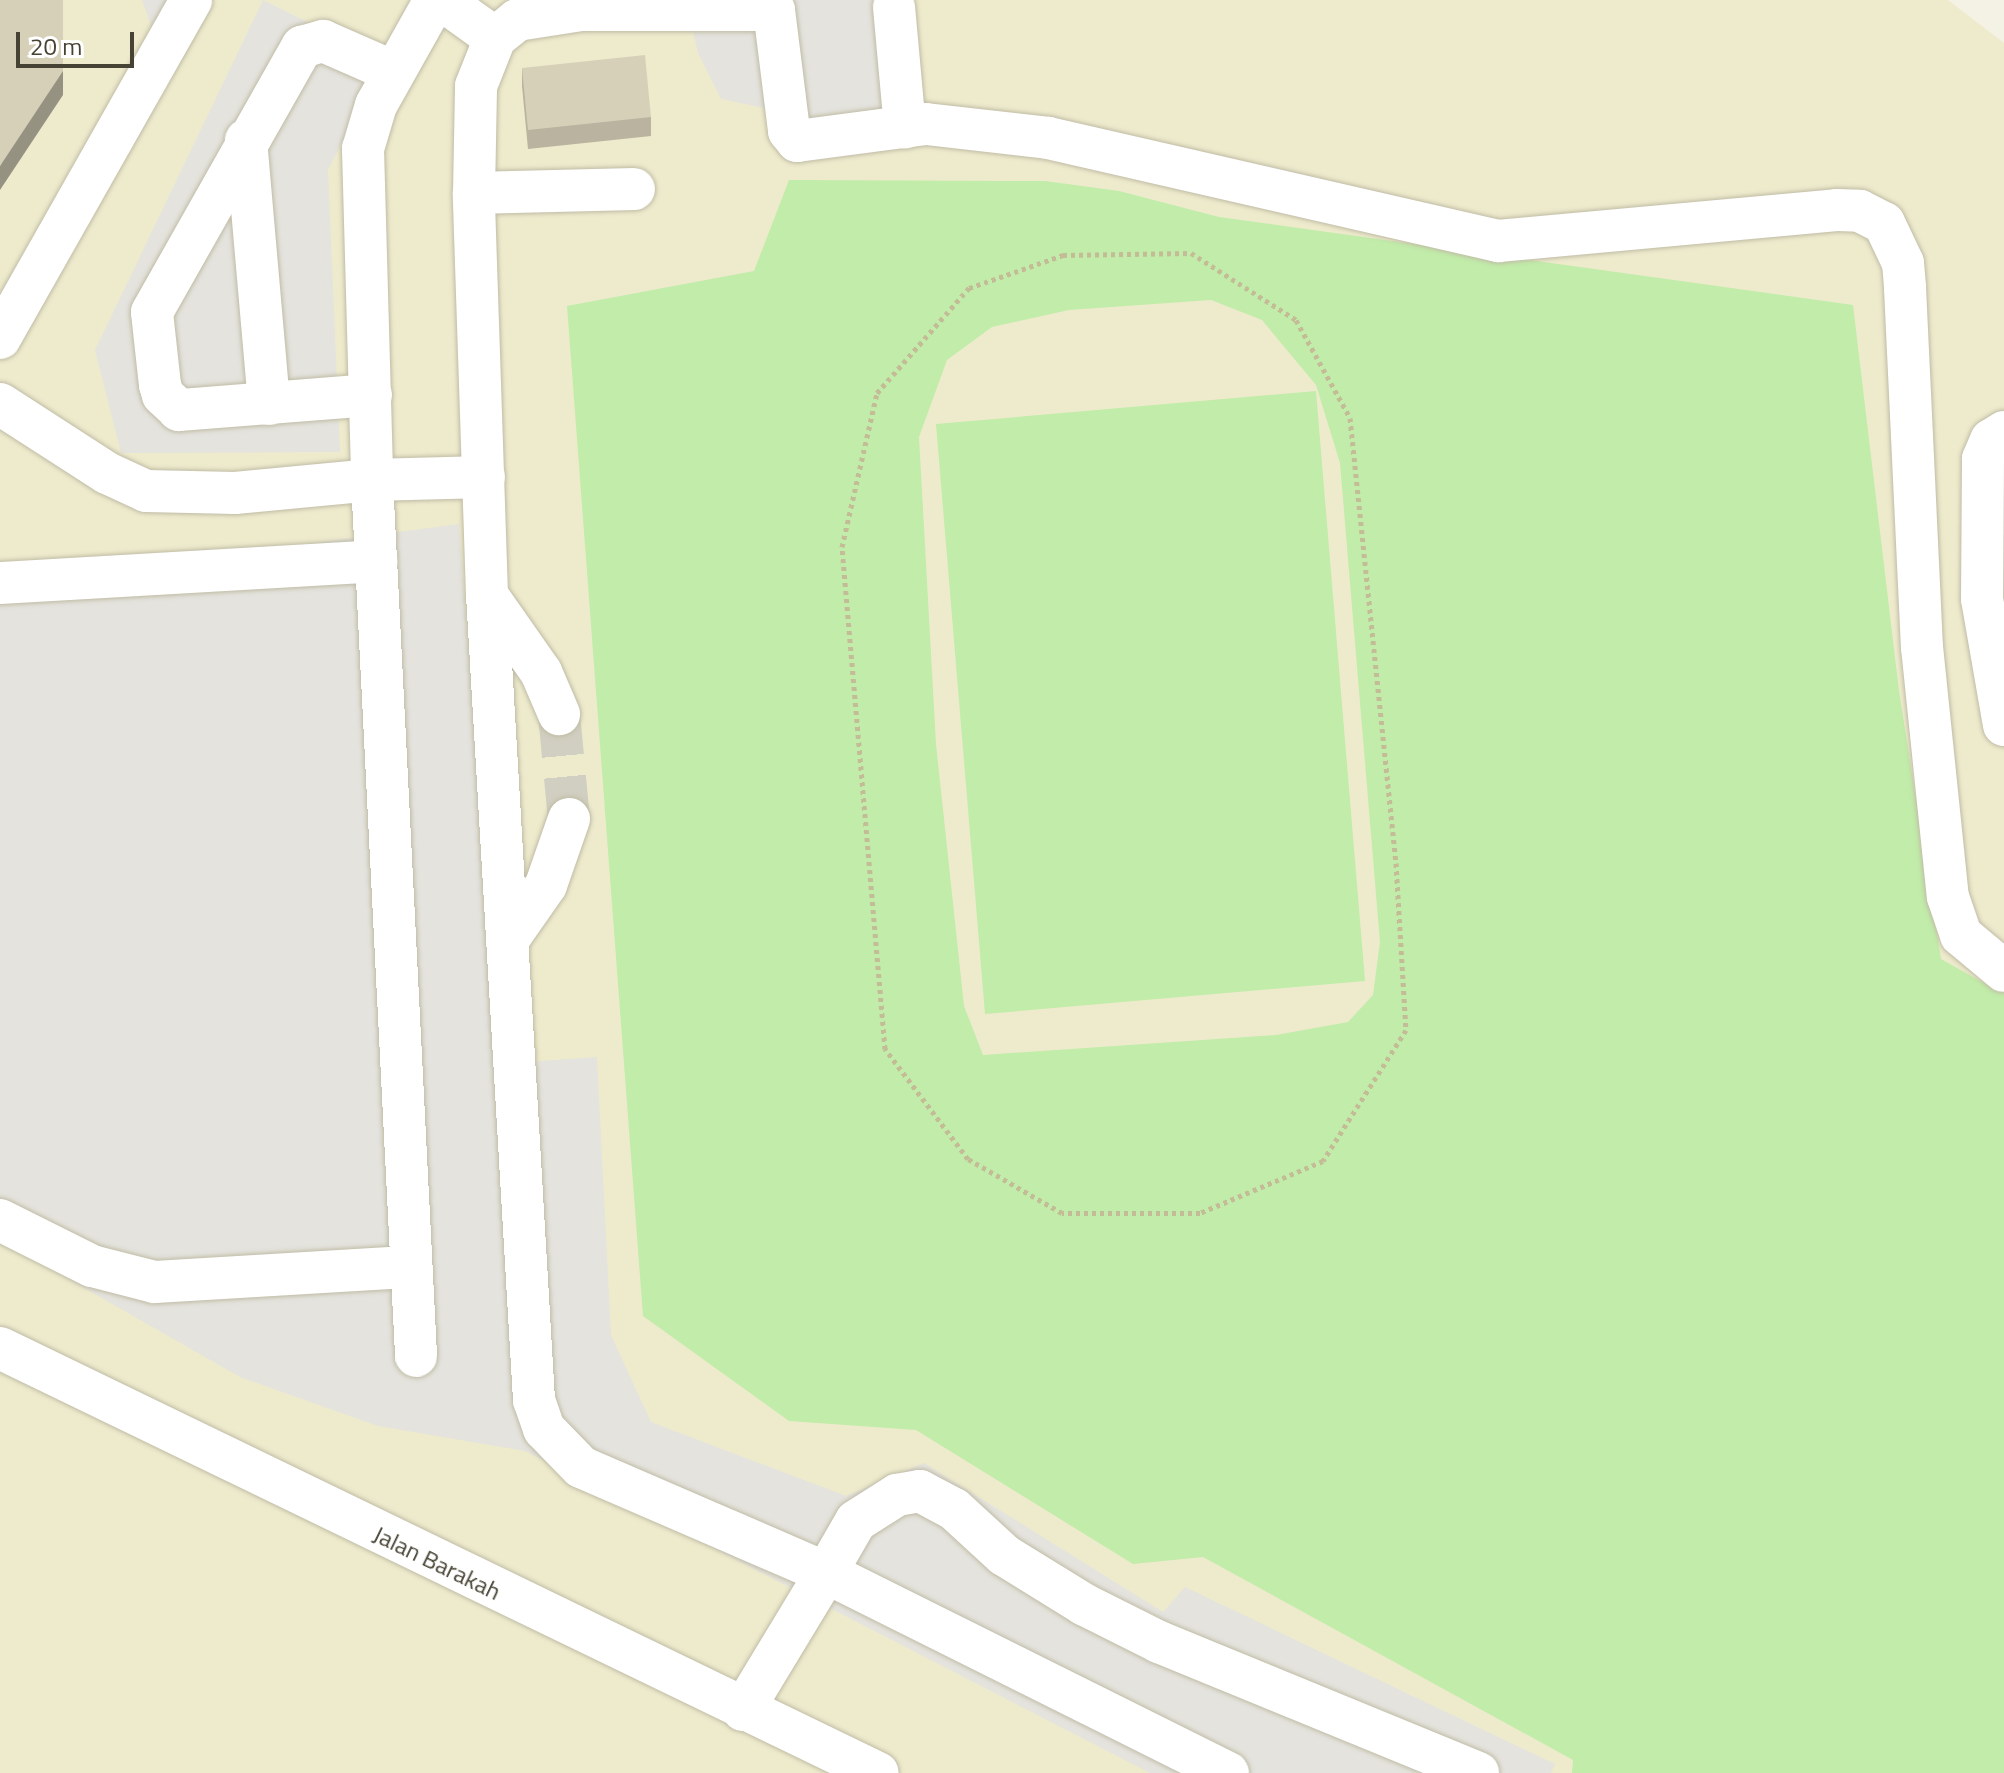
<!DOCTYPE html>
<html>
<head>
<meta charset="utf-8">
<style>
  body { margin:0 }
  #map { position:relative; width:2004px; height:1773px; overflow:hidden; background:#f4f2e4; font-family:"Titillium Web",sans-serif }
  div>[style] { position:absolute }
  .education>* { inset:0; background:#eeebcd }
  .green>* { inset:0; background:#c1eca9 }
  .parking>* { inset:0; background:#e4e3dd }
  .minor-tunnel>* { height:42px; margin-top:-21px; transform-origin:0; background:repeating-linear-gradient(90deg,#d1cfc1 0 42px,transparent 0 63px) }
  .path>* { height:5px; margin-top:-2.5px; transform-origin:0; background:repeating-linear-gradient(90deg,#c3bc96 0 4px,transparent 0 8px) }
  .roads { filter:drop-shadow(0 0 2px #c0bca6) drop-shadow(0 0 2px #c0bca6) }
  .minor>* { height:42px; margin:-21px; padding:0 21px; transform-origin:21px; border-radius:21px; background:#fff }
  .wall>* { inset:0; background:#b9b39f }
  .shaded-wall>* { inset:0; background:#969282 }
  .building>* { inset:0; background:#d7d0b9 }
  span { translate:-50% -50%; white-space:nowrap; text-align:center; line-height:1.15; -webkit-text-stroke:7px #fff; paint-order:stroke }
  .street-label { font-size:24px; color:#474334 }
  .scale { position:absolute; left:16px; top:32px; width:118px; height:36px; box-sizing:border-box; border:4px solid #474334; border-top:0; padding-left:10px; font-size:24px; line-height:28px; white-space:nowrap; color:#474334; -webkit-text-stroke:6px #fff; paint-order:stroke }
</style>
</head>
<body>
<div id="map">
  <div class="education">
    <div style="clip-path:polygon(0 0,1948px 0,2004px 43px,2004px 1773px,0 1773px)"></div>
  </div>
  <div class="green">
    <div style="clip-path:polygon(evenodd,789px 180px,1045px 181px,1119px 191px,1219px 217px,1853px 305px,1899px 691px,1941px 959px,1991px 987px,2004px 988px,2004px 1773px,1572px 1773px,1573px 1760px,1203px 1557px,1133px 1564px,916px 1430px,789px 1421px,643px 1316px,567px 306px,754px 271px,789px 180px,1211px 300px,1262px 320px,1316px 385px,1340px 463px,1380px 942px,1373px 995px,1348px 1022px,1276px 1035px,983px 1055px,964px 1006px,936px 744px,919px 437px,947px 360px,992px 327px,1069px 310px,1211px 300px)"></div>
    <div style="clip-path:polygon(1316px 391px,1365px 981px,985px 1014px,936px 424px)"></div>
  </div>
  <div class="parking">
    <div style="clip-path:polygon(142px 0,191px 0,160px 51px)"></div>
    <div style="clip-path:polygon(263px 0,384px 60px,328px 170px,340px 452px,121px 453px,95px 350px)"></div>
    <div style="clip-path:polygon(686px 0,907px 0,913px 113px,817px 119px,721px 99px,698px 53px)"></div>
    <div style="clip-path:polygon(459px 524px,499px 1064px,597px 1057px,611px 1335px,651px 1422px,846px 1496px,924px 1463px,1163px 1612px,1185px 1587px,1555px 1764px,1551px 1773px,1150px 1773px,525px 1451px,378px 1426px,240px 1377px,37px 1261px,0 1234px,0 584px)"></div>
  </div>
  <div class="minor-tunnel">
    <div style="left:559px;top:714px;width:105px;rotate:84.6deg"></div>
  </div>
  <div class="path">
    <div style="left:1191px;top:253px;width:125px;rotate:32.5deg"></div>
    <div style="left:1296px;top:320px;width:112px;rotate:61.1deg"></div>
    <div style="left:1350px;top:418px;width:447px;rotate:84.1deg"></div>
    <div style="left:1396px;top:863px;width:167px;rotate:86.6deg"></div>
    <div style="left:1406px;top:1030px;width:155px;rotate:122.4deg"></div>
    <div style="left:1323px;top:1161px;width:134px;rotate:157.1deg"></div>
    <div style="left:1200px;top:1213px;width:138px;rotate:180deg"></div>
    <div style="left:1062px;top:1213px;width:108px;rotate:-150.1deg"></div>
    <div style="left:968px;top:1159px;width:138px;rotate:-127deg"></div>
    <div style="left:885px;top:1049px;width:504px;rotate:-94.9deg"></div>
    <div style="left:842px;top:547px;width:158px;rotate:-77.2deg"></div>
    <div style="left:877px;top:393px;width:140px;rotate:-48.8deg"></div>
    <div style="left:969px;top:288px;width:100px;rotate:-19.3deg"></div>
    <div style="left:1063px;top:255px;width:128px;rotate:-0.9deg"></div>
  </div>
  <div class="roads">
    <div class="minor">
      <div style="left:435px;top:0;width:120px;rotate:119.3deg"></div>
      <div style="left:376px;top:105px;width:46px;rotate:106.5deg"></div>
      <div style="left:363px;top:149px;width:331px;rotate:88.4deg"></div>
      <div style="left:372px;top:480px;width:112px;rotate:-1.5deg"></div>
      <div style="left:442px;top:0;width:65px;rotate:35.6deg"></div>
      <div style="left:894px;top:7px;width:121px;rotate:84.8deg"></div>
      <div style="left:246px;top:140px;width:265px;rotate:85deg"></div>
      <div style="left:474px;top:193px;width:160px;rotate:-1.4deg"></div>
      <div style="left:0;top:338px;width:388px;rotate:-60.5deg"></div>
      <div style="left:371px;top:395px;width:193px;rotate:175.5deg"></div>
      <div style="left:179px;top:410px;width:22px;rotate:-137deg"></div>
      <div style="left:163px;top:395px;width:10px;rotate:-107deg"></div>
      <div style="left:160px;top:385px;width:73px;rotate:-96.3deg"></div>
      <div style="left:152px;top:312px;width:305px;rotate:-60.5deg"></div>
      <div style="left:302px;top:47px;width:22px;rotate:-16deg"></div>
      <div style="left:323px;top:41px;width:77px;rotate:23.6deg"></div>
      <div style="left:0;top:404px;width:127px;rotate:32.8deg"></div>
      <div style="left:107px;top:473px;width:43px;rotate:24.8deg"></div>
      <div style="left:146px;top:491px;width:89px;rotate:1.3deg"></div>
      <div style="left:235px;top:493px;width:138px;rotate:-5.4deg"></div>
      <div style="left:372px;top:480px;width:877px;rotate:87.12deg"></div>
      <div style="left:2004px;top:432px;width:15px;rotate:148deg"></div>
      <div style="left:1991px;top:440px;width:21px;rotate:113deg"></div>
      <div style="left:1983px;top:459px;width:140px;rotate:90.4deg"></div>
      <div style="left:1982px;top:599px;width:128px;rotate:80.1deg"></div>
      <div style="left:0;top:583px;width:377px;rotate:-3.3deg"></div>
      <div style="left:487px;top:595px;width:94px;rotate:55deg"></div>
      <div style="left:541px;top:672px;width:46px;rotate:66.8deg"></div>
      <div style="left:507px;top:941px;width:68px;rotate:-55.1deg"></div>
      <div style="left:546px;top:885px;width:70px;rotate:-70.8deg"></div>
      <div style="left:0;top:1220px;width:103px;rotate:26.6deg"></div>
      <div style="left:92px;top:1266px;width:65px;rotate:14.3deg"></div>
      <div style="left:155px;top:1282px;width:256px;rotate:-3.4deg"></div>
      <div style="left:0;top:1348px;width:975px;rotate:25.83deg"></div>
      <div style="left:743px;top:1710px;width:160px;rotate:-58.8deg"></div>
      <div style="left:826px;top:1573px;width:267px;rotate:-156.6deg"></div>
      <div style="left:581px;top:1467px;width:53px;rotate:-134.2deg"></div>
      <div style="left:544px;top:1429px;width:31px;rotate:-109deg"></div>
      <div style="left:534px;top:1400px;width:806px;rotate:-93.34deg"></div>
      <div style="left:487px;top:595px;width:402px;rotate:-91.9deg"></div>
      <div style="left:474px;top:193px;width:107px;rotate:-88.9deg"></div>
      <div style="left:476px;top:86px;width:52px;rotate:-68.4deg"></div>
      <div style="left:495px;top:38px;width:28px;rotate:-39deg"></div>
      <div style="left:517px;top:20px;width:65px;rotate:-8.9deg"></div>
      <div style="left:581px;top:10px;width:193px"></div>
      <div style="left:774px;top:10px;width:122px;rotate:82.9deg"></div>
      <div style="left:789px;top:131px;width:13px;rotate:51deg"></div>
      <div style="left:797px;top:141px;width:130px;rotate:-7.5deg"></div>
      <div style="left:926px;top:124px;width:123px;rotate:6.5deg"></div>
      <div style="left:1048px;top:138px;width:462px;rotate:12.9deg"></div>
      <div style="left:1498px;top:241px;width:340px;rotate:-5.2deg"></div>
      <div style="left:1837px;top:210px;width:23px;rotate:2deg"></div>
      <div style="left:1860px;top:211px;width:27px;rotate:27deg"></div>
      <div style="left:1884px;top:223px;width:44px;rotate:64.6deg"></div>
      <div style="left:1903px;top:263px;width:25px;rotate:85deg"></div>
      <div style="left:1905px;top:288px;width:359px;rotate:87.3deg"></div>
      <div style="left:1922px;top:647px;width:251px;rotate:84.1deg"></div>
      <div style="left:1948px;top:897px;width:40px;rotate:71.1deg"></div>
      <div style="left:1961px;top:935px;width:56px;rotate:39.9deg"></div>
      <div style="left:1228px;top:1773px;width:449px;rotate:-153.5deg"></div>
      <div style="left:826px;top:1573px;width:60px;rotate:-60deg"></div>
      <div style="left:856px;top:1521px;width:49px;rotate:-32.4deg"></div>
      <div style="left:897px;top:1495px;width:23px;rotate:-10deg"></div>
      <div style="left:920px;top:1491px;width:38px;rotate:28deg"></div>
      <div style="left:954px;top:1509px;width:68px;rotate:42.6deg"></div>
      <div style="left:1004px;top:1555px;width:95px;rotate:31.7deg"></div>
      <div style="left:1085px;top:1605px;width:83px;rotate:26.6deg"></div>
      <div style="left:1159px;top:1642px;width:345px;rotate:22.3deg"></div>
    </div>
  </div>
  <div class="wall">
    <div style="clip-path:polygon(522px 68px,651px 117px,651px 136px,528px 149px,522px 86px)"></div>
  </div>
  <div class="shaded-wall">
    <div style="clip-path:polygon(63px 0,63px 95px,0 190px,0 166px)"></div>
  </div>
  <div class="building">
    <div style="clip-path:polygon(0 0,63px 0,63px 71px,0 166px)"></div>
    <div style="clip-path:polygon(645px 55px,651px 117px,528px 130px,522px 68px)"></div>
  </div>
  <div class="street-label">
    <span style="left:437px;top:1563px;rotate:26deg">Jalan Barakah</span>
  </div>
  <div class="scale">20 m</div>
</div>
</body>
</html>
